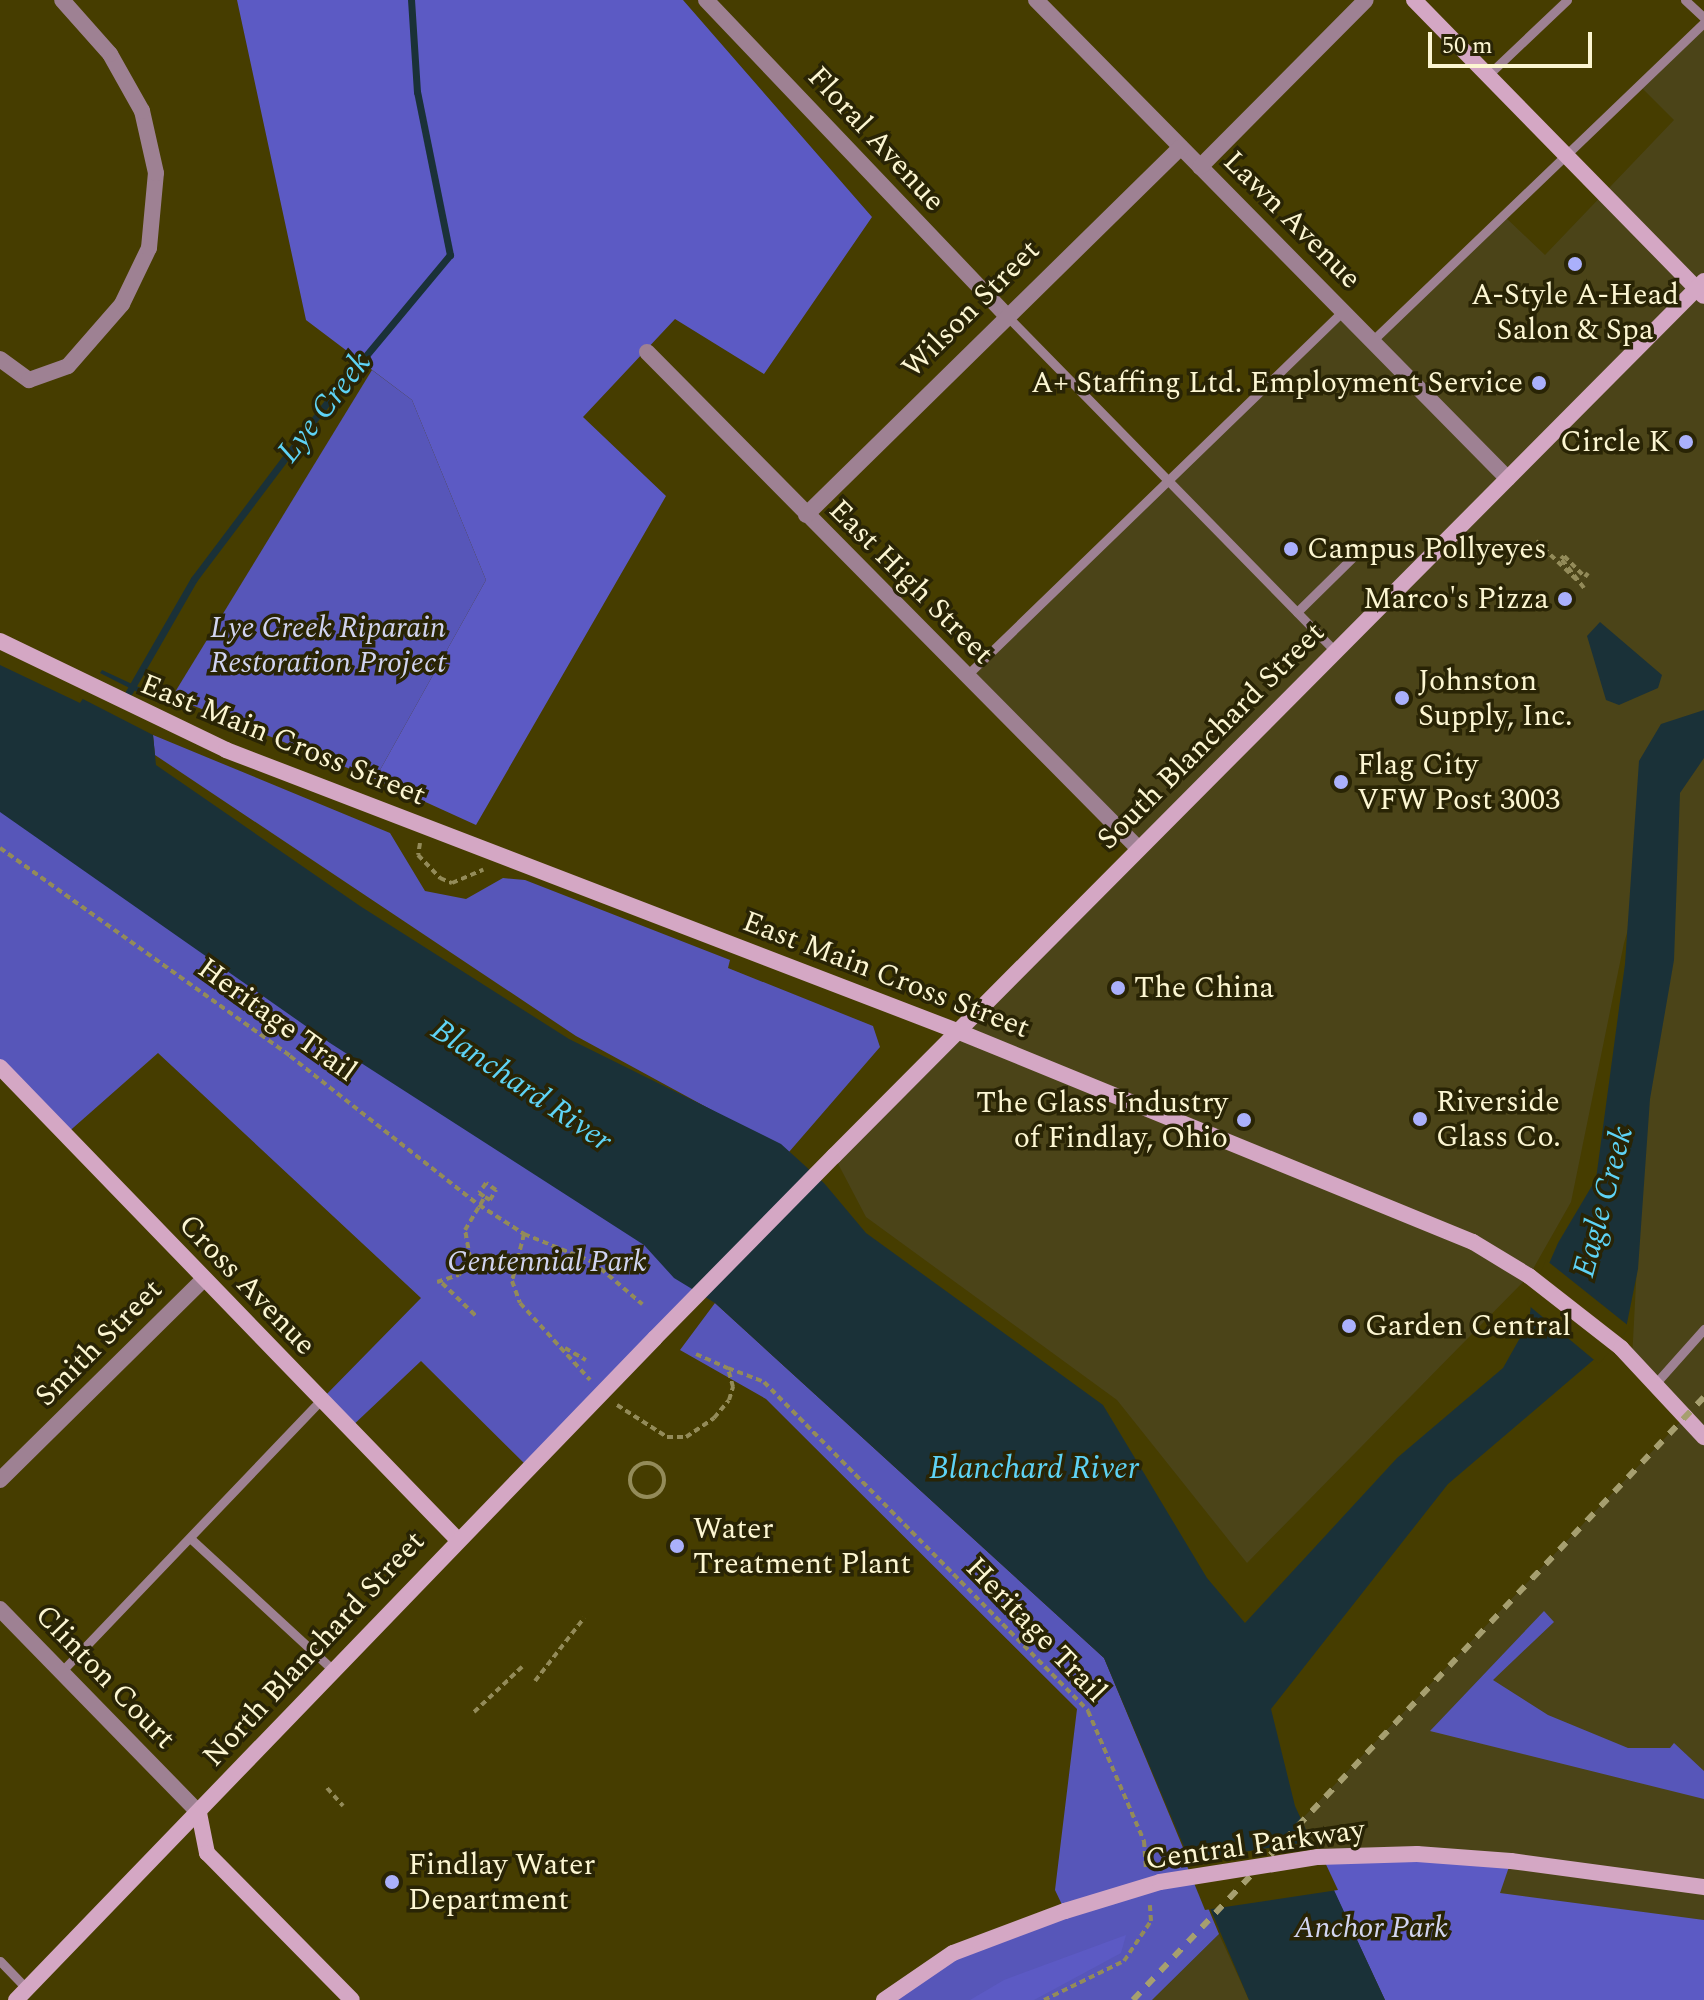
<!DOCTYPE html>
<html>
<head>
<meta charset="utf-8">
<style>
  body { margin:0 }
  #map { position:relative; width:1704px; height:2000px; overflow:hidden; background:#463d00; font-family:Spectral,serif }
  div>[style] { position:absolute }
  .built>* { inset:0; background:#4b4418 }
  .green>* { inset:0; background:#5756b9 }
  .forest>* { inset:0; background:#5c5ac4 }
  .water>* { inset:0; background:#1a3138 }
  .pier>* { inset:0; background:#463d00 }
  .stream>* { height:7px; margin:-3.5px; padding:0 3.5px; transform-origin:3.5px; border-radius:3.5px; background:#1a3138 }
  .path>* { height:4px; margin-top:-2px; transform-origin:0; background:repeating-linear-gradient(90deg,#938b59 0 6px,transparent 0 10px) }
  .path>.ring { margin:-2px; padding:0; box-sizing:content-box; background:none; border:4px solid #938b59; border-radius:50% }
  .lane>* { height:9px; margin:-4.5px; padding:0 4.5px; transform-origin:4.5px; border-radius:4.5px; background:#9e8193 }
  .street>* { height:16px; margin:-8px; padding:0 8px; transform-origin:8px; border-radius:8px; background:#9e8193 }
  .secondary>* { height:16px; margin:-8px; padding:0 8px; transform-origin:8px; border-radius:8px; background:#d4a7c4 }
  .rail>* { height:6px; margin-top:-3px; transform-origin:0; background:repeating-linear-gradient(90deg,#a69f6f 0 10px,transparent 0 20px) }
  .secondary-bridge>* { height:16px; margin:-8px; padding:0 8px; transform-origin:8px; border-radius:8px; background:#d4a7c4 }
  .dots>* { width:22px; height:22px; translate:-50% -50%; box-sizing:border-box; border:4px solid #292405; border-radius:50% }
  span { translate:-50% -50%; white-space:nowrap; text-align:center; line-height:1.15; -webkit-text-stroke:7px #292405; paint-order:stroke }
  .street-label { font-size:30px; color:#fcf6d2 }
  .poi-label { font-size:30px; color:#fcf6d2 }
  .right { translate:-100% -50%; text-align:right }
  .left { translate:0 -50%; text-align:left }
  .park-label { font-size:30px; color:#d1d4f0; font-style:italic }
  .water-label { font-size:32px; color:#5ed3f5; font-style:italic }
  .scale { position:absolute; left:1428px; top:32px; width:164px; height:36px; box-sizing:border-box; border:4px solid #fcf6d2; border-top:0; padding-left:10px; font-size:24px; line-height:28px; white-space:nowrap; color:#fcf6d2; -webkit-text-stroke:6px #292405; paint-order:stroke }
</style>
</head>
<body>
<div id="map">
  <div class="built">
    <div style="clip-path:polygon(1704px 22px,1704px 2000px,1385px 2000px,1301px 1820px,1685px 1417px,1632px 1360px,1660px 822px,1624px 943px,1571px 1202px,1529px 1276px,1247px 1563px,1117px 1400px,866px 1217px,834px 1156px,1138px 848px,966px 677px,1343px 311px,1372px 341px,1502px 214px,1545px 255px,1674px 120px,1640px 86px)"></div>
    <div style="clip-path:polygon(1219px 1934px,1249px 2000px,1152px 2000px)"></div>
  </div>
  <div class="green">
    <div style="clip-path:polygon(372px 370px,412px 400px,486px 580px,375px 779px,172px 697px)"></div>
    <div style="clip-path:polygon(153px 735px,390px 833px,425px 891px,466px 899px,503px 878px,525px 880px,730px 960px,728px 968px,873px 1026px,880px 1047px,789px 1152px,576px 1036px,155px 755px)"></div>
    <div style="clip-path:polygon(0 752px,739px 1252px,528px 1467px,421px 1361px,349px 1429px,321px 1400px,421px 1298px,158px 1053px,65px 1135px,0 1067px)"></div>
    <div style="clip-path:polygon(715px 1303px,1104px 1658px,1219px 1934px,1152px 2000px,884px 2000px,953px 1953px,1065px 1911px,1055px 1890px,1077px 1709px,766px 1399px,680px 1350px)"></div>
    <div style="clip-path:polygon(1544px 1611px,1554px 1622px,1493px 1680px,1548px 1715px,1628px 1748px,1670px 1748px,1674px 1743px,1704px 1771px,1704px 1799px,1430px 1731px)"></div>
  </div>
  <div class="forest">
    <div style="clip-path:polygon(237px 0,683px 0,872px 217px,764px 374px,675px 319px,583px 417px,666px 496px,476px 825px,375px 779px,486px 580px,412px 400px,306px 320px)"></div>
    <div style="clip-path:polygon(1318px 1857px,1511px 1861px,1500px 1893px,1704px 1920px,1704px 2000px,1385px 2000px)"></div>
    <div style="clip-path:polygon(1126px 1935px,1121px 1953px,1034px 2000px,970px 2000px,1004px 1980px)"></div>
  </div>
  <div class="water">
    <div style="clip-path:polygon(1600px 622px,1662px 675px,1658px 688px,1619px 705px,1606px 700px,1587px 636px)"></div>
    <div style="clip-path:polygon(0 665px,80px 703px,102px 670px,160px 697px,153px 735px,156px 765px,360px 906px,569px 1039px,781px 1144px,824px 1183px,866px 1233px,1103px 1405px,1207px 1578px,1245px 1623px,1397px 1458px,1503px 1368px,1529px 1322px,1531px 1305px,1558px 1243px,1596px 1179px,1625px 964px,1639px 761px,1661px 724px,1704px 710px,1704px 758px,1680px 793px,1674px 960px,1650px 1099px,1638px 1269px,1625px 1333px,1448px 1484px,1271px 1709px,1295px 1806px,1385px 2000px,1249px 2000px,1104px 1658px,715px 1303px,674px 1278px,644px 1245px,330px 1043px,0 812px)"></div>
  </div>
  <div class="pier">
    <div style="clip-path:polygon(96px 671px,163px 705px,153px 735px,79px 697px)"></div>
    <div style="clip-path:polygon(1546px 1260px,1630px 1327px,1599px 1364px,1527px 1304px)"></div>
    <div style="clip-path:polygon(1315px 1841px,1338px 1890px,1205px 1910px,1185px 1861px)"></div>
  </div>
  <div class="stream">
    <div style="left:129px;top:692px;width:130px;rotate:-60.1deg"></div>
    <div style="left:194px;top:579px;width:224px;rotate:-53deg"></div>
    <div style="left:329px;top:400px;width:189px;rotate:-50.2deg"></div>
    <div style="left:450px;top:255px;width:166px;rotate:-101.4deg"></div>
    <div style="left:417px;top:92px;width:92px;rotate:-93.7deg"></div>
  </div>
  <div class="path">
    <div style="left:1536px;top:541px;width:59px;rotate:43.6deg"></div>
    <div style="left:1584px;top:588px;width:37px;rotate:-128deg"></div>
    <div style="left:1561px;top:559px;width:4px;rotate:-45deg"></div>
    <div style="left:1564px;top:556px;width:30px;rotate:45deg"></div>
    <div style="left:1585px;top:577px;width:5px;rotate:-53deg"></div>
    <div style="left:420px;top:843px;width:12px;rotate:99deg"></div>
    <div style="left:418px;top:855px;width:32px;rotate:46deg"></div>
    <div style="left:440px;top:878px;width:13px;rotate:23deg"></div>
    <div style="left:452px;top:883px;width:34px;rotate:-23deg"></div>
    <div style="left:0;top:848px;width:357px;rotate:35.6deg"></div>
    <div style="left:290px;top:1056px;width:241px;rotate:38.3deg"></div>
    <div style="left:479px;top:1205px;width:54px;rotate:32.8deg"></div>
    <div style="left:524px;top:1234px;width:49px;rotate:104.3deg"></div>
    <div style="left:512px;top:1281px;width:23px;rotate:70deg"></div>
    <div style="left:520px;top:1303px;width:104px;rotate:47.7deg"></div>
    <div style="left:524px;top:1234px;width:74px;rotate:22.1deg"></div>
    <div style="left:593px;top:1262px;width:65px;rotate:40.6deg"></div>
    <div style="left:437px;top:1282px;width:23px;rotate:-18deg"></div>
    <div style="left:459px;top:1275px;width:20px;rotate:-57deg"></div>
    <div style="left:470px;top:1258px;width:28px;rotate:-100deg"></div>
    <div style="left:465px;top:1230px;width:39px;rotate:-59deg"></div>
    <div style="left:485px;top:1197px;width:6px;rotate:31deg"></div>
    <div style="left:490px;top:1200px;width:12px;rotate:-59deg"></div>
    <div style="left:496px;top:1190px;width:12px;rotate:-145deg"></div>
    <div style="left:486px;top:1183px;width:12px;rotate:125deg"></div>
    <div style="left:479px;top:1193px;width:7px;rotate:34deg"></div>
    <div style="left:442px;top:1283px;width:47px;rotate:44.1deg"></div>
    <div style="left:565px;top:1348px;width:24px;rotate:30deg"></div>
    <div style="left:696px;top:1354px;width:35px;rotate:24deg"></div>
    <div style="left:617px;top:1405px;width:59px;rotate:32.6deg"></div>
    <div style="left:667px;top:1437px;width:19px"></div>
    <div style="left:686px;top:1437px;width:34px;rotate:-34deg"></div>
    <div style="left:714px;top:1418px;width:23px;rotate:-50deg"></div>
    <div style="left:729px;top:1400px;width:14px;rotate:-73deg"></div>
    <div style="left:733px;top:1387px;width:20px;rotate:-105deg"></div>
    <div style="left:728px;top:1368px;width:39px;rotate:21deg"></div>
    <div style="left:764px;top:1382px;width:462px;rotate:45.4deg"></div>
    <div style="left:1088px;top:1711px;width:142px;rotate:66.7deg"></div>
    <div style="left:1144px;top:1841px;width:28px;rotate:86deg"></div>
    <div class="ring" style="left:630px;top:1463px;width:30px;height:30px"></div>
    <div style="left:535px;top:1681px;width:80px;rotate:-52.1deg"></div>
    <div style="left:474px;top:1712px;width:66px;rotate:-43.2deg"></div>
    <div style="left:327px;top:1788px;width:24px;rotate:48deg"></div>
    <div style="left:1044px;top:2000px;width:89px;rotate:-26deg"></div>
    <div style="left:1124px;top:1961px;width:48px;rotate:-56deg"></div>
    <div style="left:1151px;top:1921px;width:16px;rotate:-94deg"></div>
  </div>
  <div class="lane">
    <div style="left:1685px;top:0;width:26px;rotate:43deg"></div>
    <div style="left:1488px;top:75px;width:109px;rotate:-43.5deg"></div>
    <div style="left:1006px;top:315px;width:470px;rotate:45.6deg"></div>
    <div style="left:1372px;top:341px;width:460px;rotate:-43.8deg"></div>
    <div style="left:1297px;top:612px;width:77px;rotate:-44.5deg"></div>
    <div style="left:966px;top:676px;width:525px;rotate:-44.07deg"></div>
    <div style="left:1655px;top:1384px;width:74px;rotate:-48.3deg"></div>
    <div style="left:190px;top:1538px;width:193px;rotate:42.7deg"></div>
    <div style="left:61px;top:1672px;width:376px;rotate:-46.3deg"></div>
    <div style="left:0;top:1961px;width:39px;rotate:46deg"></div>
  </div>
  <div class="street">
    <div style="left:706px;top:0;width:435px;rotate:46.4deg"></div>
    <div style="left:1036px;top:0;width:672px;rotate:45.42deg"></div>
    <div style="left:1200px;top:167px;width:235px;rotate:-45.2deg"></div>
    <div style="left:647px;top:352px;width:698px;rotate:45.29deg"></div>
    <div style="left:0;top:359px;width:36px;rotate:36deg"></div>
    <div style="left:29px;top:380px;width:41px;rotate:-19.7deg"></div>
    <div style="left:68px;top:366px;width:82px;rotate:-48.9deg"></div>
    <div style="left:122px;top:304px;width:62px;rotate:-64.3deg"></div>
    <div style="left:149px;top:248px;width:75px;rotate:-84.7deg"></div>
    <div style="left:156px;top:173px;width:64px;rotate:-102.7deg"></div>
    <div style="left:142px;top:111px;width:65px;rotate:-119.3deg"></div>
    <div style="left:110px;top:54px;width:72px;rotate:-131.6deg"></div>
    <div style="left:806px;top:515px;width:525px;rotate:-44.46deg"></div>
    <div style="left:0;top:1480px;width:285px;rotate:-44.6deg"></div>
    <div style="left:0;top:1609px;width:285px;rotate:45.7deg"></div>
  </div>
  <div class="secondary">
    <div style="left:1414px;top:0;width:414px;rotate:45.6deg"></div>
    <div style="left:0;top:641px;width:251px;rotate:25.7deg"></div>
    <div style="left:226px;top:750px;width:783px;rotate:21.03deg"></div>
    <div style="left:957px;top:1031px;width:557px;rotate:22.24deg"></div>
    <div style="left:1473px;top:1242px;width:66px;rotate:31.3deg"></div>
    <div style="left:1529px;top:1276px;width:117px;rotate:38deg"></div>
    <div style="left:1621px;top:1348px;width:122px;rotate:47deg"></div>
    <div style="left:0;top:1067px;width:657px;rotate:45.93deg"></div>
    <div style="left:834px;top:1156px;width:1234px;rotate:-45.16deg"></div>
    <div style="left:199px;top:1813px;width:41px;rotate:78.7deg"></div>
    <div style="left:207px;top:1853px;width:206px;rotate:45.4deg"></div>
    <div style="left:1511px;top:1861px;width:195px;rotate:7.7deg"></div>
    <div style="left:16px;top:2000px;width:920px;rotate:-46.01deg"></div>
    <div style="left:884px;top:2000px;width:83px;rotate:-34.3deg"></div>
    <div style="left:953px;top:1953px;width:120px;rotate:-20.6deg"></div>
  </div>
  <div class="rail">
    <div style="left:1133px;top:2000px;width:830px;rotate:-46.56deg"></div>
  </div>
  <div class="secondary-bridge">
    <div style="left:655px;top:1338px;width:255px;rotate:-45.5deg"></div>
    <div style="left:1065px;top:1911px;width:99px;rotate:-17deg"></div>
    <div style="left:1160px;top:1882px;width:160px;rotate:-9deg"></div>
    <div style="left:1318px;top:1857px;width:99px;rotate:-1.7deg"></div>
    <div style="left:1417px;top:1854px;width:94px;rotate:4.3deg"></div>
  </div>
  <div class="dots">
    <div style="left:1575px;top:264px;background:#aab0fb"></div>
    <div style="left:1539px;top:383px;background:#aab0fb"></div>
    <div style="left:1686px;top:442px;background:#aab0fb"></div>
    <div style="left:1291px;top:549px;background:#aab0fb"></div>
    <div style="left:1565px;top:599px;background:#aab0fb"></div>
    <div style="left:1402px;top:698px;background:#aab0fb"></div>
    <div style="left:1341px;top:782px;background:#aab0fb"></div>
    <div style="left:1118px;top:988px;background:#aab0fb"></div>
    <div style="left:1420px;top:1119px;background:#aab0fb"></div>
    <div style="left:1244px;top:1120px;background:#aab0fb"></div>
    <div style="left:1349px;top:1326px;background:#aab0fb"></div>
    <div style="left:677px;top:1546px;background:#aab0fb"></div>
    <div style="left:392px;top:1882px;background:#aab0fb"></div>
  </div>
  <div class="street-label">
    <span style="left:876px;top:139px;rotate:47deg">Floral Avenue</span>
    <span style="left:1292px;top:220px;rotate:45deg">Lawn Avenue</span>
    <span style="left:971px;top:309px;rotate:-45deg">Wilson Street</span>
    <span style="left:911px;top:582px;rotate:45deg">East High Street</span>
    <span style="left:1211px;top:736px;rotate:-45deg">South Blanchard Street</span>
    <span style="left:283px;top:740px;rotate:22deg">East Main Cross Street</span>
    <span style="left:886px;top:975px;rotate:21deg">East Main Cross Street</span>
    <span style="left:277px;top:1020px;rotate:36deg">Heritage Trail</span>
    <span style="left:247px;top:1285px;rotate:46deg">Cross Avenue</span>
    <span style="left:99px;top:1343px;rotate:-45deg">Smith Street</span>
    <span style="left:1036px;top:1630px;rotate:46deg">Heritage Trail</span>
    <span style="left:314px;top:1649px;rotate:-47deg">North Blanchard Street</span>
    <span style="left:105px;top:1677px;rotate:46deg">Clinton Court</span>
    <span style="left:1255px;top:1845px;rotate:-8deg">Central Parkway</span>
  </div>
  <div class="poi-label">
    <span style="left:1575px;top:312px">A-Style A-Head<br>Salon &amp; Spa</span>
    <span class="right" style="left:1523px;top:383px">A+ Staffing Ltd. Employment Service</span>
    <span class="right" style="left:1670px;top:442px">Circle K</span>
    <span class="left" style="left:1307px;top:549px">Campus Pollyeyes</span>
    <span class="right" style="left:1549px;top:599px">Marco's Pizza</span>
    <span class="left" style="left:1418px;top:698px">Johnston<br>Supply, Inc.</span>
    <span class="left" style="left:1357px;top:782px">Flag City<br>VFW Post 3003</span>
    <span class="left" style="left:1134px;top:988px">The China</span>
    <span class="left" style="left:1436px;top:1119px">Riverside<br>Glass Co.</span>
    <span class="right" style="left:1228px;top:1120px">The Glass Industry<br>of Findlay, Ohio</span>
    <span class="left" style="left:1365px;top:1326px">Garden Central</span>
    <span class="left" style="left:693px;top:1546px">Water<br>Treatment Plant</span>
    <span class="left" style="left:408px;top:1882px">Findlay Water<br>Department</span>
  </div>
  <div class="park-label">
    <span style="left:328px;top:645px">Lye Creek Riparain<br>Restoration Project</span>
    <span style="left:547px;top:1262px">Centennial Park</span>
    <span style="left:1371px;top:1928px">Anchor Park</span>
  </div>
  <div class="water-label">
    <span style="left:325px;top:408px;rotate:-52deg">Lye Creek</span>
    <span style="left:521px;top:1086px;rotate:34deg">Blanchard River</span>
    <span style="left:1604px;top:1202px;rotate:-75deg">Eagle Creek</span>
    <span style="left:1034px;top:1469px">Blanchard River</span>
  </div>
  <div class="scale">50 m</div>
</div>
</body>
</html>
